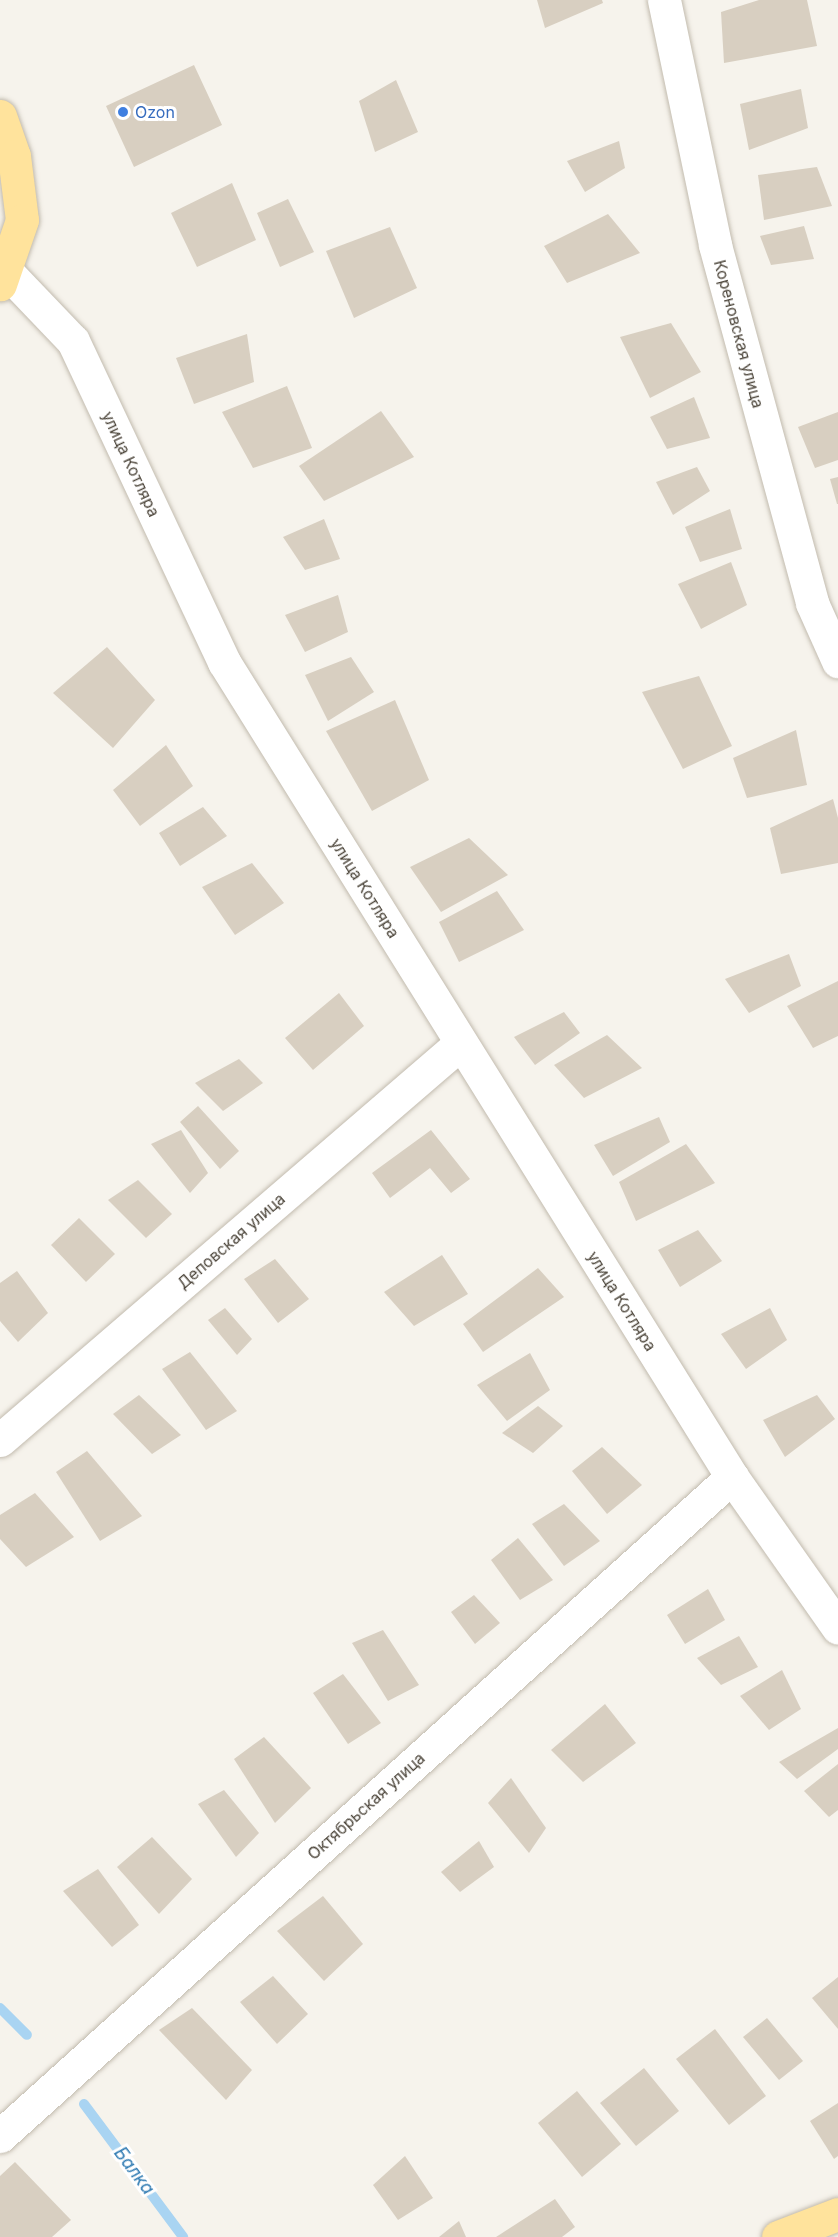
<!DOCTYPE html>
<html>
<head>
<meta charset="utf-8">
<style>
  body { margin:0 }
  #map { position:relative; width:838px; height:2237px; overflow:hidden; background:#f6f3ec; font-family:Inter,sans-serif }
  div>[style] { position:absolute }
  .stream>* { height:10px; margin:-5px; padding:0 5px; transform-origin:5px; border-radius:5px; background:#a9d4f2 }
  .building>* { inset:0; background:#d8cfc1 }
  .roads { filter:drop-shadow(0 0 2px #c2bbae) drop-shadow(0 0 2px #c2bbae) }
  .minor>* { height:33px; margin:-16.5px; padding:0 16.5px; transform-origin:16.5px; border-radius:16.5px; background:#fff }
  .major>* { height:33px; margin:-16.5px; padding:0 16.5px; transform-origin:16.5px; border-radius:16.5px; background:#ffe39c }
  .dots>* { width:16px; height:16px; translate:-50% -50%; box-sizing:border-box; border:3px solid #fff; border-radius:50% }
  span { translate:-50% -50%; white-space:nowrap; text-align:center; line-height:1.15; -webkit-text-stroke:6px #fff; paint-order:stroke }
  .shop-label { font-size:16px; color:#366cbe }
  .left { translate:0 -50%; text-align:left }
  .street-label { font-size:16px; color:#4b4439 }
  .water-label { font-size:18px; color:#2e7ab2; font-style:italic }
</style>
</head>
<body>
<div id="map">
  <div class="stream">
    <div style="left:0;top:2008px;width:38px;rotate:45deg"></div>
    <div style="left:84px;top:2104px;width:166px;rotate:53.3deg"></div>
  </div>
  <div class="building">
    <div style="clip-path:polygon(537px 0,602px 0,603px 3px,545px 28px)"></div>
    <div style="clip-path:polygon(759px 0,807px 0,817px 46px,724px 63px,721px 12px)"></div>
    <div style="clip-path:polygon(194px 65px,222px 125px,134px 167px,106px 106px)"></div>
    <div style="clip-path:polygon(396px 80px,418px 132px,375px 152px,359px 101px)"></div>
    <div style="clip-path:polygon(801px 89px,808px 128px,749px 150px,740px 104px)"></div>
    <div style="clip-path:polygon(619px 141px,625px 168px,585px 192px,567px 161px)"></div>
    <div style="clip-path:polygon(817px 167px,832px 206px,764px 220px,758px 175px)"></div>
    <div style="clip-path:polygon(232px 183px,256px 240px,197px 267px,171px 213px)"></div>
    <div style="clip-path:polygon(288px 199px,314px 252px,280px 267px,257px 213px)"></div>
    <div style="clip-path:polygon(608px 214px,640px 253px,567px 283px,544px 246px)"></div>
    <div style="clip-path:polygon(804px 226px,814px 259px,771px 265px,760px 236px)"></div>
    <div style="clip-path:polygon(390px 227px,417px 288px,354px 318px,326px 251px)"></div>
    <div style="clip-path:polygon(671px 323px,701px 372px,650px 398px,620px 337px)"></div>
    <div style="clip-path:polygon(247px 334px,254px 382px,194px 404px,176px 358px)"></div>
    <div style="clip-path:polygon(287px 386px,312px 448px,253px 468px,222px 412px)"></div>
    <div style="clip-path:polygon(694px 397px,710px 438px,667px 449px,650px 417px)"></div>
    <div style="clip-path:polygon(381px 411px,414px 457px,324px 501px,299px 466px)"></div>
    <div style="clip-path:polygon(838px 412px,838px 460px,815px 468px,798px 427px)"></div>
    <div style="clip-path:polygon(697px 467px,710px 491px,673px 515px,656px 482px)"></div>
    <div style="clip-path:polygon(838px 477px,838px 504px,837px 504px,830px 479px)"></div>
    <div style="clip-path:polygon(730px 509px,742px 549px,700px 562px,685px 527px)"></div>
    <div style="clip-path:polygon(324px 519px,340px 559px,305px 570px,283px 537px)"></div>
    <div style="clip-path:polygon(731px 562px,747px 605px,701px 629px,678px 584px)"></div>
    <div style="clip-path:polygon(338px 595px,348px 632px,305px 652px,285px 615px)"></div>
    <div style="clip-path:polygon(107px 647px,155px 700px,113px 748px,53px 693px)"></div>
    <div style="clip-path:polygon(351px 657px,374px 692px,328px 721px,305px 675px)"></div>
    <div style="clip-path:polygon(699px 676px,732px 746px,683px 769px,642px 692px)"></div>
    <div style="clip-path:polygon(395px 700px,429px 780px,372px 811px,326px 731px)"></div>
    <div style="clip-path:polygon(796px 730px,807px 785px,747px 798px,733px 758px)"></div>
    <div style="clip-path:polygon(166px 745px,193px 786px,140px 826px,113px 790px)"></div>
    <div style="clip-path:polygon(833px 799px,838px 818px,838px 863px,781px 874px,770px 828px)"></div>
    <div style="clip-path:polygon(203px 807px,227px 836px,180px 866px,159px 833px)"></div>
    <div style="clip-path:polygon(469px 838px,508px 875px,441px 912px,410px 867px)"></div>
    <div style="clip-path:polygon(252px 863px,284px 903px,235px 935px,202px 887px)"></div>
    <div style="clip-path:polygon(497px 891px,524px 930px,459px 962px,439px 922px)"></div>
    <div style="clip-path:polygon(789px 954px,801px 986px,749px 1013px,725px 979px)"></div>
    <div style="clip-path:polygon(838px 981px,838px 1036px,813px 1048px,787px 1006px)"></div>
    <div style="clip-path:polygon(339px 993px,364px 1026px,313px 1070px,285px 1038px)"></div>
    <div style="clip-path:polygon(564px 1012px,580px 1033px,535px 1065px,514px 1037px)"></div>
    <div style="clip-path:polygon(607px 1035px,642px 1068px,584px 1098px,554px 1065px)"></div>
    <div style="clip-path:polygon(239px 1059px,263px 1083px,223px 1111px,195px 1083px)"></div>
    <div style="clip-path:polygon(198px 1106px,239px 1151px,220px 1169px,180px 1122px)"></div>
    <div style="clip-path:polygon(659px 1117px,670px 1142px,613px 1176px,594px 1145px)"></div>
    <div style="clip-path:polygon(181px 1130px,208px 1173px,190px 1193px,151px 1144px)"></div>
    <div style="clip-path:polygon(431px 1130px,470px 1179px,451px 1193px,430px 1168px,390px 1198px,372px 1173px)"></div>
    <div style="clip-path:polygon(686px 1144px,715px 1183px,636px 1221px,619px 1182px)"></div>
    <div style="clip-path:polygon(138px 1180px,172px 1214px,146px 1238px,108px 1200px)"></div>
    <div style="clip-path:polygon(79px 1218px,115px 1254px,86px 1282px,51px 1245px)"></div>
    <div style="clip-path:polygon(698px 1230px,722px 1261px,680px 1287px,658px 1250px)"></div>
    <div style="clip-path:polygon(442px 1255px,468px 1294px,414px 1326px,384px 1292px)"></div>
    <div style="clip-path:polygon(275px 1259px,309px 1299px,278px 1323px,244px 1279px)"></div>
    <div style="clip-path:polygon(538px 1268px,564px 1297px,483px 1352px,463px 1324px)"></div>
    <div style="clip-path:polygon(17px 1271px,48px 1313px,18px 1342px,0 1321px,0 1283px)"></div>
    <div style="clip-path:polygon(225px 1308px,252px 1339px,237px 1355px,208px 1320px)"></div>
    <div style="clip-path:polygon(770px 1308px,787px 1340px,746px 1369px,721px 1334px)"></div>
    <div style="clip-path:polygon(190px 1352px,237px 1411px,206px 1430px,162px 1369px)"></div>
    <div style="clip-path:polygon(530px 1353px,550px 1390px,507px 1421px,477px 1385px)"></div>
    <div style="clip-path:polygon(139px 1395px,181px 1435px,152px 1454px,113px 1414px)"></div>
    <div style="clip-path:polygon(817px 1395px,835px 1419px,785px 1457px,763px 1420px)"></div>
    <div style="clip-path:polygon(538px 1406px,563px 1426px,533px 1453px,502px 1433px)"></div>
    <div style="clip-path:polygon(602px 1447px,642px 1485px,607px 1514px,572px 1471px)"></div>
    <div style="clip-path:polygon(87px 1451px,142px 1516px,100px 1541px,56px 1472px)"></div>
    <div style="clip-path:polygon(35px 1493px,74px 1537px,26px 1567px,0 1539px,0 1515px)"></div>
    <div style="clip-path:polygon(564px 1504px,600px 1541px,564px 1566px,532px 1524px)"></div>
    <div style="clip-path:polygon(518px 1538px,553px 1580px,520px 1600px,491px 1560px)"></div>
    <div style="clip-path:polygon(708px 1589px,725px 1620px,685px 1644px,667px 1615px)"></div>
    <div style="clip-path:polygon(474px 1595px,500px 1623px,475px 1644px,451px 1612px)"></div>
    <div style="clip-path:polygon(383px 1630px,419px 1685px,388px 1701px,352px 1643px)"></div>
    <div style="clip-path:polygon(739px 1636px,758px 1667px,721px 1685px,697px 1658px)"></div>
    <div style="clip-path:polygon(782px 1670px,801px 1709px,769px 1730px,740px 1696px)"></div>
    <div style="clip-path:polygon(343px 1674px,381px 1723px,348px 1744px,313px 1693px)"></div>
    <div style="clip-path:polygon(605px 1704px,636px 1743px,583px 1782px,551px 1750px)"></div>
    <div style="clip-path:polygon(838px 1728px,838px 1749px,797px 1779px,779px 1762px)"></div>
    <div style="clip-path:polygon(264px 1737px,311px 1788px,275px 1823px,234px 1759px)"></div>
    <div style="clip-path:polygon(838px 1764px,838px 1810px,829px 1817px,804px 1791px)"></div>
    <div style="clip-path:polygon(511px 1778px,546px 1828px,529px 1853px,488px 1803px)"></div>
    <div style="clip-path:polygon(224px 1790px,259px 1833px,236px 1857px,198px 1804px)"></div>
    <div style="clip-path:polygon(152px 1837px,192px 1879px,159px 1914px,117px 1867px)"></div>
    <div style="clip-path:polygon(479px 1841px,494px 1867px,460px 1892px,441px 1872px)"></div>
    <div style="clip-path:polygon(98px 1869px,139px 1925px,112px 1947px,63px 1891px)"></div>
    <div style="clip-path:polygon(323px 1896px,363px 1944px,324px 1981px,277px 1931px)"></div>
    <div style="clip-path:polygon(273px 1976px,308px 2014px,277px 2044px,240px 2002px)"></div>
    <div style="clip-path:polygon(838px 1977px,838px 2029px,812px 1998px)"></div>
    <div style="clip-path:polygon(192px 2008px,252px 2070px,226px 2100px,159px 2030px)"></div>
    <div style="clip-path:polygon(767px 2018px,803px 2061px,779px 2080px,743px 2037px)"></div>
    <div style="clip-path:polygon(715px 2029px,766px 2096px,729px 2125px,676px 2059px)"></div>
    <div style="clip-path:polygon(644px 2068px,679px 2111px,636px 2146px,600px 2103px)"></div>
    <div style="clip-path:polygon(577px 2091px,621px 2144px,582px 2177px,538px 2123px)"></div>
    <div style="clip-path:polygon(838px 2103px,838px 2156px,834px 2159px,810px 2121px)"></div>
    <div style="clip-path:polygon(405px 2156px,433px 2198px,398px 2220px,373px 2185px)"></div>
    <div style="clip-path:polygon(15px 2162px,71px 2220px,52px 2237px,0 2237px,0 2176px)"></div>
    <div style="clip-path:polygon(555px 2199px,575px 2227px,562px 2237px,496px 2237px)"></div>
    <div style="clip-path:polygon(459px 2221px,466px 2237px,439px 2237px)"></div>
  </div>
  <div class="roads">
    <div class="minor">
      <div style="left:664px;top:0;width:250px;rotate:78.2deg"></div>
      <div style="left:715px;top:245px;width:371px;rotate:74.8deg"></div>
      <div style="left:812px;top:603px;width:64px;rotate:65.9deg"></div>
      <div style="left:7px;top:272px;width:95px;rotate:46.3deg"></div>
      <div style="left:73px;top:341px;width:355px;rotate:64.8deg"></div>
      <div style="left:224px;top:662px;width:960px;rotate:58.06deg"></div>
      <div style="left:732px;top:1477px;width:184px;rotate:54.9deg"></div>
      <div style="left:0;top:1440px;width:608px;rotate:-40.73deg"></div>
      <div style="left:0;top:2136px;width:985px;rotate:-42deg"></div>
    </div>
    <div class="major">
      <div style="left:0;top:116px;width:42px;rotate:70.7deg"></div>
      <div style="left:14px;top:156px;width:64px;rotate:82.9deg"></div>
      <div style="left:22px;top:220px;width:68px;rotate:109deg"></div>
      <div style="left:778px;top:2237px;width:64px;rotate:-21deg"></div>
    </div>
  </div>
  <div class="dots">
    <div style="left:123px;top:112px;background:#3f7fe0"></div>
  </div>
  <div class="shop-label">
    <span class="left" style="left:135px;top:112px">Ozon</span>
  </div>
  <div class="street-label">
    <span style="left:739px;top:334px;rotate:75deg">Кореновская улица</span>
    <span style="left:131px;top:464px;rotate:65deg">улица Котляра</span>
    <span style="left:365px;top:888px;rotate:58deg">улица Котляра</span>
    <span style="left:231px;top:1241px;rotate:-41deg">Деповская улица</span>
    <span style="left:622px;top:1301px;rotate:58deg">улица Котляра</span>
    <span style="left:366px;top:1806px;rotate:-42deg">Октябрьская улица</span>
  </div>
  <div class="water-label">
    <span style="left:134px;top:2171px;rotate:53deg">Балка</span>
  </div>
</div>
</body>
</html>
